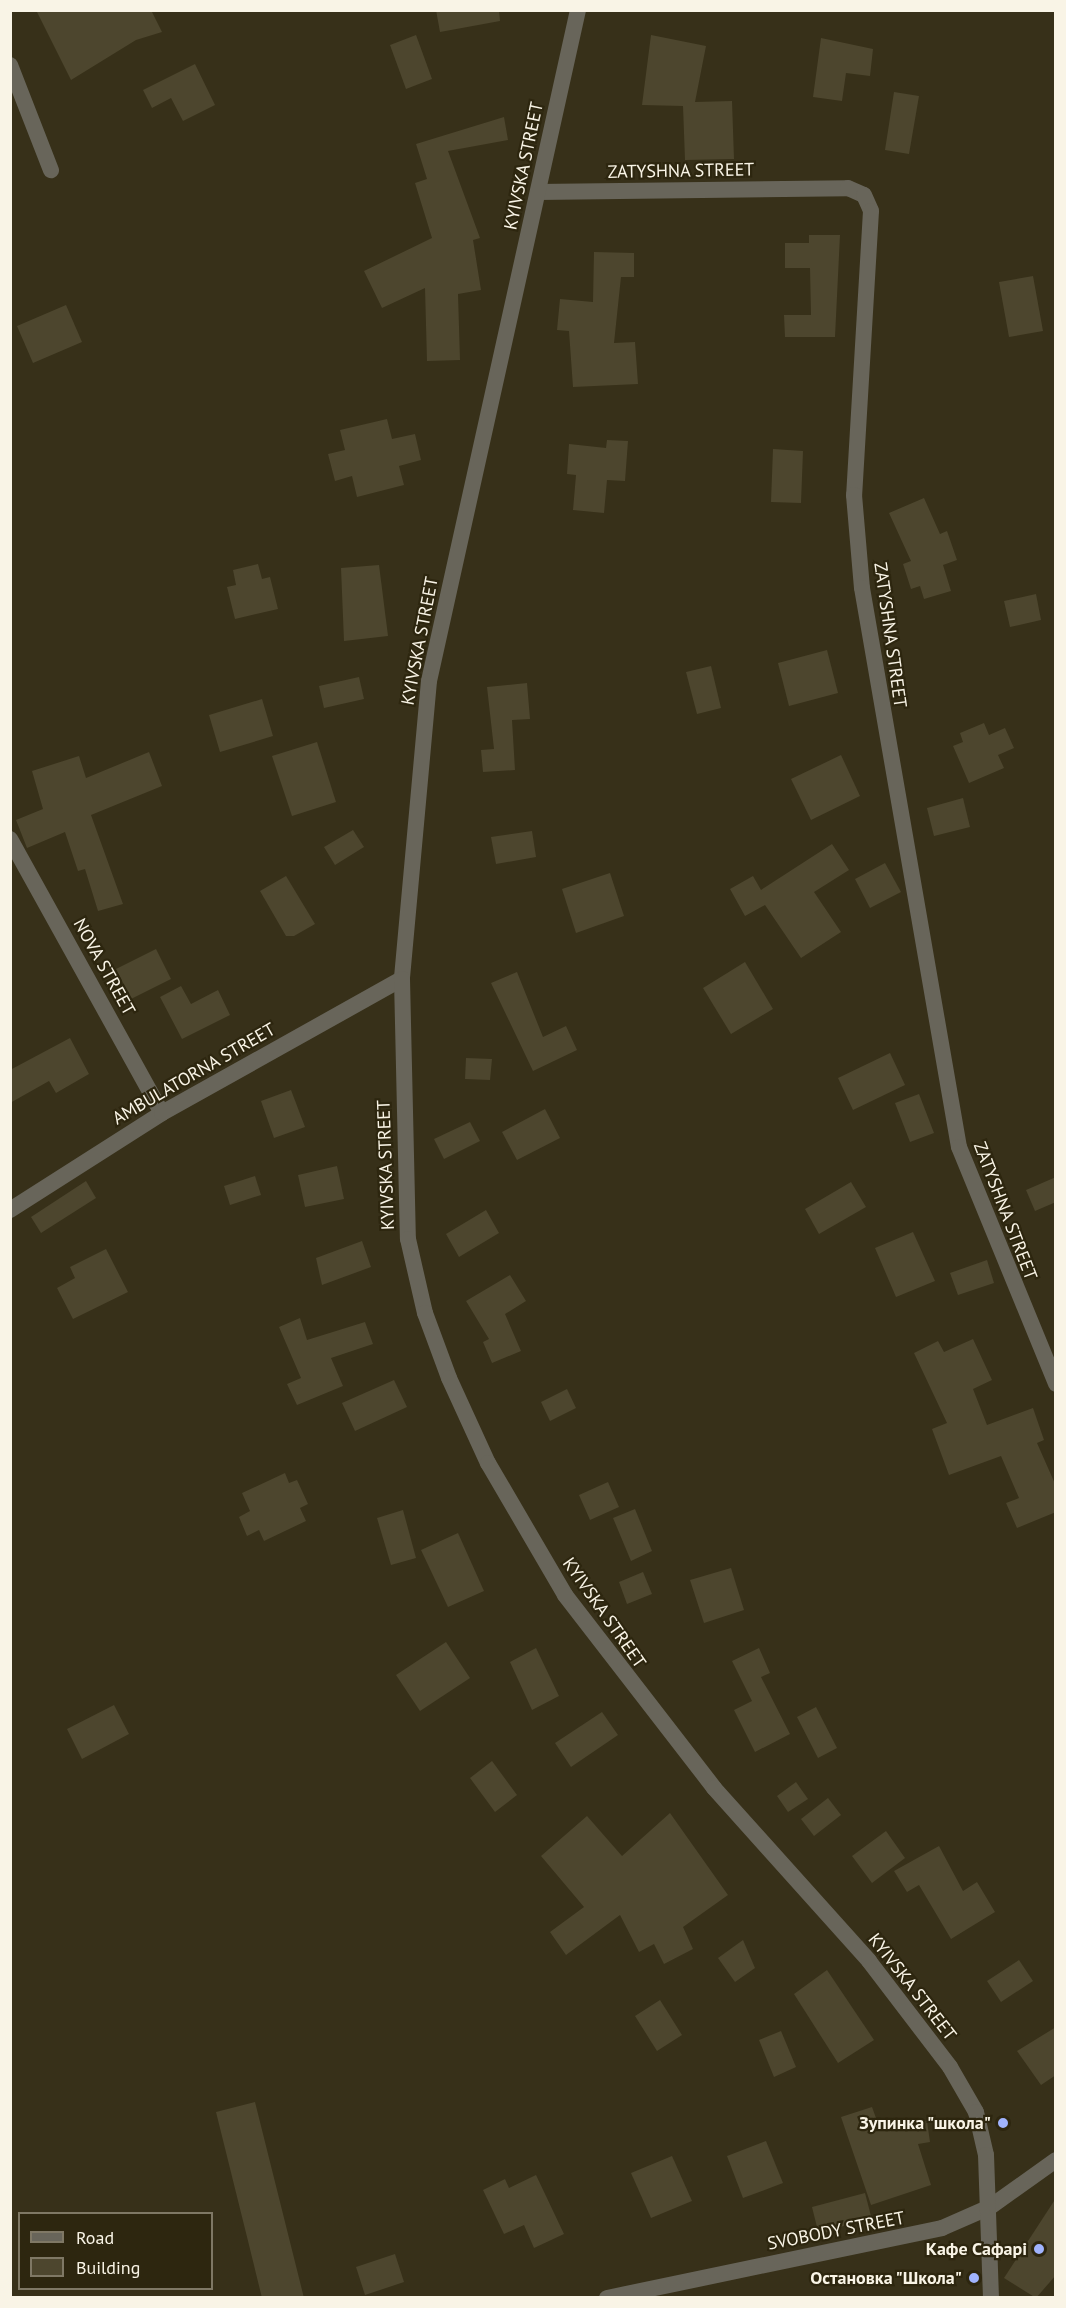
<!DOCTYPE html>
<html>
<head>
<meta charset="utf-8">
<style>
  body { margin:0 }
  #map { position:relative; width:1066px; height:2308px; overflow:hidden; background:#373019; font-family:"PT Sans",sans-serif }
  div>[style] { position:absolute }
  .building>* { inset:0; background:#4d462e }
  .minor>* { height:16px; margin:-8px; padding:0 8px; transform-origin:8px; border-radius:8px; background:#68655a }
  .tertiary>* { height:16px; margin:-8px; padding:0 8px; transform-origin:8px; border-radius:8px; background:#68655a }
  .dots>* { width:16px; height:16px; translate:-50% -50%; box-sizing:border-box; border:3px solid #2d260f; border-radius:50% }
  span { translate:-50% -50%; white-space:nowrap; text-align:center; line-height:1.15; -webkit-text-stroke:4.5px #2d260f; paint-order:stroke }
  .street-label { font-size:18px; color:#f9f4e6 }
  .poi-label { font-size:18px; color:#f9f4e6; font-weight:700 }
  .right { translate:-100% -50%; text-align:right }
  .frame { position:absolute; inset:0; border:12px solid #f9f4e6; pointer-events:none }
  .legend { position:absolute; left:18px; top:2212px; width:195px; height:78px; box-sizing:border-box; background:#2d260f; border:2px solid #7f7865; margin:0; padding:8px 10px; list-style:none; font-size:18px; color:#f9f4e6 }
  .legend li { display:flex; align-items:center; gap:12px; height:30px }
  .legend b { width:30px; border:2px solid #7f7865 }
</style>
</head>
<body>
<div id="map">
  <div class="building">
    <div style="clip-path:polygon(36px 10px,151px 10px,162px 32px,136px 40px,71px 80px)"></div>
    <div style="clip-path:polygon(436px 10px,499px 10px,500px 21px,440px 32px)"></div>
    <div style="clip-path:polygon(416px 35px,432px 79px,406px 89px,390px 45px)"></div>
    <div style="clip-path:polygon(651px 35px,706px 46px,695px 102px,732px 101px,734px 159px,685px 160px,683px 106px,642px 105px)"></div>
    <div style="clip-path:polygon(821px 38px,873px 49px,870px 76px,846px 73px,842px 101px,813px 97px)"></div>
    <div style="clip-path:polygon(195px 64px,215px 105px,183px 121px,171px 98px,152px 108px,143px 90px)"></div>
    <div style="clip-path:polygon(894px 92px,919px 96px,909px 154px,885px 150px)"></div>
    <div style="clip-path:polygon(504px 117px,508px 140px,448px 151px,480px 238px,473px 240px,481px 290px,458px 294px,460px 360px,427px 361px,425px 288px,382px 308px,364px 271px,432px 238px,415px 183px,427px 179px,416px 144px)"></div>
    <div style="clip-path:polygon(809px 235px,840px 235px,835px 337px,785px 337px,784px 315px,811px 315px,810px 268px,785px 268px,785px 243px,809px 243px)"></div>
    <div style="clip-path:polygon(594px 252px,634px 253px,634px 277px,621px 277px,614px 343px,635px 342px,638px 384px,573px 387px,569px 331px,557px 330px,560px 299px,593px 302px)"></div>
    <div style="clip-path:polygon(1033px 276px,1043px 331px,1009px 337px,999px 282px)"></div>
    <div style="clip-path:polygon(66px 305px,82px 342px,33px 363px,17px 326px)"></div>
    <div style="clip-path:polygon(387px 419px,392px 439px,415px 434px,421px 460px,399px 466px,404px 485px,357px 497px,352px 476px,335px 481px,328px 454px,345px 450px,340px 430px)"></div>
    <div style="clip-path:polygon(607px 440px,628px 441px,625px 481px,607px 480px,604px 513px,573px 510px,576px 475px,567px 474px,569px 444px,606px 448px)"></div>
    <div style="clip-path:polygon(773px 449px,803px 451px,801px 503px,771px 502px)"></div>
    <div style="clip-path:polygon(924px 498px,940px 534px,947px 531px,957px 560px,943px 565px,951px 591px,924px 599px,920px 586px,911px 589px,903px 564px,911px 561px,889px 513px)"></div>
    <div style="clip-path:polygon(258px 564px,262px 579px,270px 577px,278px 609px,235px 619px,227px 587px,236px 585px,233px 570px)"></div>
    <div style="clip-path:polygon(379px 565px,388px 636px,344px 641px,341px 568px)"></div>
    <div style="clip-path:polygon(1036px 594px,1041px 620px,1010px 627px,1004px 601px)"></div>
    <div style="clip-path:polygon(827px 650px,838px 693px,789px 706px,778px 663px)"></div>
    <div style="clip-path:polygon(711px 666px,721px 708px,697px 714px,686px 672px)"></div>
    <div style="clip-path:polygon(359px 677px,364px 699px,324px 708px,319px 686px)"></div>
    <div style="clip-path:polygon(527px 683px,530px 719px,512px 720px,515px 770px,483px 772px,481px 750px,494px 749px,487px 687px)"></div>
    <div style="clip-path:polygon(262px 699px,273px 736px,220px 752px,209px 715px)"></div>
    <div style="clip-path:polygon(984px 723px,989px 735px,1005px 728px,1014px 748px,998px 755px,1004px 768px,969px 783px,953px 746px,963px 742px,960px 733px)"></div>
    <div style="clip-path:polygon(317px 742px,336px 802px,292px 816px,272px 756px)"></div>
    <div style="clip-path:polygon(149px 752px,162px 786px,91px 815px,123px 904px,98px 911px,85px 869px,78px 871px,65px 832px,27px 848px,16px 820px,43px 809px,32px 771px,79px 756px,86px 778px)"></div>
    <div style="clip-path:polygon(841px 755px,860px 796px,811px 820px,791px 779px)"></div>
    <div style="clip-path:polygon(963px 798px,970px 827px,934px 836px,927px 808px)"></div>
    <div style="clip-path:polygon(353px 830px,364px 847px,335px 865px,324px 847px)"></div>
    <div style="clip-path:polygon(532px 831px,536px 857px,496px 864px,491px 837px)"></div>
    <div style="clip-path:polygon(832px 844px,849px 870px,814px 892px,841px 932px,801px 958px,765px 905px,745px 916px,730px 889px,753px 876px,761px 890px)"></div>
    <div style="clip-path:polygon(885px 863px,901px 892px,870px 908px,855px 879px)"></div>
    <div style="clip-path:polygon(610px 873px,624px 916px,576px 933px,562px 889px)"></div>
    <div style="clip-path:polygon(286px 876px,315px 924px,294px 936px,286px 936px,260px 891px)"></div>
    <div style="clip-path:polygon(156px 949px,171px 979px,131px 999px,116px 969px)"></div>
    <div style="clip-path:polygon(745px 962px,773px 1009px,731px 1034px,703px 988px)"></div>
    <div style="clip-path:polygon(517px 972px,543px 1037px,566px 1026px,577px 1050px,533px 1071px,491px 983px)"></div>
    <div style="clip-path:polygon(181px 986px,191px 1004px,218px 990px,230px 1015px,182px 1039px,160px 997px)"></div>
    <div style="clip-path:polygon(70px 1038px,89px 1074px,56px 1093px,49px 1081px,10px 1103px,10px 1070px)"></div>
    <div style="clip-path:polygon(890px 1053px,905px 1085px,853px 1110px,838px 1078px)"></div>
    <div style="clip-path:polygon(466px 1058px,492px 1059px,490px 1080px,465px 1079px)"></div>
    <div style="clip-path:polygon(291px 1090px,305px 1127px,274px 1138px,261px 1101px)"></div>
    <div style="clip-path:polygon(919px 1094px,934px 1133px,910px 1142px,895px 1103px)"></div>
    <div style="clip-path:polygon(545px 1109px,560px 1138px,517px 1160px,502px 1132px)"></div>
    <div style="clip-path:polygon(470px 1122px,480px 1141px,444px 1159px,434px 1139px)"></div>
    <div style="clip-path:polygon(337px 1166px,344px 1199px,305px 1207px,298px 1175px)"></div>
    <div style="clip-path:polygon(255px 1176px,261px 1195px,230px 1205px,224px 1186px)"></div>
    <div style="clip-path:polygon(1056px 1177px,1056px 1202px,1035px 1211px,1026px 1190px)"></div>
    <div style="clip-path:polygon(86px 1181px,96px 1198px,41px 1233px,31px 1217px)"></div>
    <div style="clip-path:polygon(851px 1182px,866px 1207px,819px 1234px,805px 1209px)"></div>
    <div style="clip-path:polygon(486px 1210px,499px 1233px,459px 1257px,446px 1234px)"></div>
    <div style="clip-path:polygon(913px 1232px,935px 1281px,896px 1297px,875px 1248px)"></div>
    <div style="clip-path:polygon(362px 1241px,371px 1267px,322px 1285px,316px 1258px)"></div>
    <div style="clip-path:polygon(106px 1249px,128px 1292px,73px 1319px,57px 1288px,75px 1278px,70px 1267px)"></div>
    <div style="clip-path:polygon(987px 1260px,994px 1283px,958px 1295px,950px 1273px)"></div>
    <div style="clip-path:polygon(510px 1275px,526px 1301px,505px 1314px,521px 1351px,492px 1363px,483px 1342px,489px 1339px,466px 1301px)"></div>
    <div style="clip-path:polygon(300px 1318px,307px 1340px,365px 1322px,373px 1344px,331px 1358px,343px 1386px,297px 1405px,287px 1384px,301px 1378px,279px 1327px)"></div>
    <div style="clip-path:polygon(973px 1339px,992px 1380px,973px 1389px,987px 1425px,1033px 1408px,1044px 1440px,1037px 1443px,1056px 1486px,1056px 1512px,1017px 1528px,1006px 1503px,1019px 1498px,1001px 1456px,949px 1475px,932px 1429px,947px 1423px,914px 1353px,938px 1341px,944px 1352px)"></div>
    <div style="clip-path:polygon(394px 1380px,407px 1407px,355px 1431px,342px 1403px)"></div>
    <div style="clip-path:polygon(567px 1389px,576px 1408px,550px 1421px,541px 1402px)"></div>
    <div style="clip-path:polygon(285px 1473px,289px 1483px,297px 1480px,308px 1504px,300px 1508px,306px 1521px,264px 1541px,259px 1530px,247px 1536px,239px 1517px,250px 1511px,242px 1493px)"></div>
    <div style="clip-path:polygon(608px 1482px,619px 1507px,590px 1520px,579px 1495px)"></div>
    <div style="clip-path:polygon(635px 1509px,652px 1551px,631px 1561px,613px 1518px)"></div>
    <div style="clip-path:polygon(403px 1510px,416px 1558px,391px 1565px,377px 1518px)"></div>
    <div style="clip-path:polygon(458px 1533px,484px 1591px,448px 1607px,421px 1550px)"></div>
    <div style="clip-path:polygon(731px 1568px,744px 1610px,704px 1623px,690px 1580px)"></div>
    <div style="clip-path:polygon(643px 1572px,652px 1594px,627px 1604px,619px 1582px)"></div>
    <div style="clip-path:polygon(446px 1642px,470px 1678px,420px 1711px,396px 1675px)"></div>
    <div style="clip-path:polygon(536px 1648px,559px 1696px,532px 1710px,510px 1662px)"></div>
    <div style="clip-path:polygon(759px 1648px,770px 1673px,761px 1677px,790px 1734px,755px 1752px,734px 1710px,752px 1701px,732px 1661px)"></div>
    <div style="clip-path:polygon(114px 1705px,129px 1734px,82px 1759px,67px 1729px)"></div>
    <div style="clip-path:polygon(816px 1707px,837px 1748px,818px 1758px,797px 1717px)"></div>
    <div style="clip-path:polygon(602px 1712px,618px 1735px,571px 1767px,555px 1743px)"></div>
    <div style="clip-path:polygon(492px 1761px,517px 1795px,495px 1812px,470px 1778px)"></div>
    <div style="clip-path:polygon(796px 1782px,808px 1799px,788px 1812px,777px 1796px)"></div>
    <div style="clip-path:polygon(828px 1798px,841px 1815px,814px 1836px,801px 1819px)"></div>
    <div style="clip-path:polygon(670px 1813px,728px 1895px,683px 1927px,693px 1949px,664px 1964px,654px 1944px,639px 1952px,620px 1915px,566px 1955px,550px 1932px,584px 1907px,541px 1856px,587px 1816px,622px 1856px)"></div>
    <div style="clip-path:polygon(886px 1831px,905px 1858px,872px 1883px,852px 1856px)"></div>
    <div style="clip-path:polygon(939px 1846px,963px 1891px,977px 1882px,995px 1912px,951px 1939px,919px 1885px,907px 1892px,894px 1871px)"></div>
    <div style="clip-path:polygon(743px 1940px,755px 1968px,735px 1982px,718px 1958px)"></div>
    <div style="clip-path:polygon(1019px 1960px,1033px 1981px,1001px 2002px,987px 1981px)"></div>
    <div style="clip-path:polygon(827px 1970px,874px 2040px,838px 2063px,794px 1994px)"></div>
    <div style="clip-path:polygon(660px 2000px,682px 2035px,657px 2051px,635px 2016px)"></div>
    <div style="clip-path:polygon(1056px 2027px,1056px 2075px,1041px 2085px,1017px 2051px)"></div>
    <div style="clip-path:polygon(781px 2031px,796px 2067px,774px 2077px,759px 2040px)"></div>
    <div style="clip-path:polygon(255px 2102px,304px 2298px,262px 2298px,249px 2245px,216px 2112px)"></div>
    <div style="clip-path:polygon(872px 2107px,880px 2129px,927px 2121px,930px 2142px,918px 2144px,931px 2185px,871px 2205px,841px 2117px)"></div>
    <div style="clip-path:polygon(766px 2141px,783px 2183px,743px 2198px,727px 2156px)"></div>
    <div style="clip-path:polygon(672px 2156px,692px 2201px,651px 2218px,631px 2173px)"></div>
    <div style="clip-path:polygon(536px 2175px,564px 2234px,534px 2248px,524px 2225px,504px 2234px,483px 2190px,505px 2179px,509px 2188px)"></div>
    <div style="clip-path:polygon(865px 2193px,871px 2216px,819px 2235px,812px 2207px)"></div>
    <div style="clip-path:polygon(1056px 2198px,1056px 2275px,1036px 2298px,1004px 2278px)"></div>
    <div style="clip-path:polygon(395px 2254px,404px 2282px,365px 2295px,356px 2267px)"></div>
  </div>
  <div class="minor">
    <div style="left:10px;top:65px;width:113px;rotate:68.7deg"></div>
    <div style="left:538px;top:192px;width:310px;rotate:-0.7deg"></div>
    <div style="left:848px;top:188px;width:17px;rotate:24deg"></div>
    <div style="left:864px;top:195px;width:17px;rotate:66deg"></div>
    <div style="left:871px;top:211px;width:285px;rotate:93.4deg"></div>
    <div style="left:854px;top:495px;width:93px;rotate:85.1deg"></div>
    <div style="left:862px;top:588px;width:567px;rotate:80.16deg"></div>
    <div style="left:959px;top:1147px;width:256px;rotate:67.7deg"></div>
    <div style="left:10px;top:839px;width:313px;rotate:61deg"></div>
    <div style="left:10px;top:1210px;width:180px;rotate:-32.5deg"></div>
    <div style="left:162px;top:1113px;width:275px;rotate:-29.2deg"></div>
    <div style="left:607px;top:2298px;width:342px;rotate:-11.8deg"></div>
    <div style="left:942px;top:2228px;width:52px;rotate:-23.6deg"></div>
    <div style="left:990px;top:2207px;width:81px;rotate:-35.5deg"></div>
  </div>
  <div class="tertiary">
    <div style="left:578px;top:10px;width:687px;rotate:102.52deg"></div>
    <div style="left:429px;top:681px;width:299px;rotate:95.2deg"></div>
    <div style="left:402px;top:979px;width:260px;rotate:88.7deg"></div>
    <div style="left:408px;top:1239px;width:76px;rotate:77.1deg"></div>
    <div style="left:425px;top:1313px;width:69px;rotate:69.7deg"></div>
    <div style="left:449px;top:1378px;width:94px;rotate:65.4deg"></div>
    <div style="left:488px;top:1463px;width:153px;rotate:59.7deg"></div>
    <div style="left:565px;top:1595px;width:244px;rotate:52.3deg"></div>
    <div style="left:714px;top:1788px;width:232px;rotate:48.1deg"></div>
    <div style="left:869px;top:1961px;width:133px;rotate:52.6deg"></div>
    <div style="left:950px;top:2067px;width:52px;rotate:60deg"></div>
    <div style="left:976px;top:2112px;width:44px;rotate:76.9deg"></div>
    <div style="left:986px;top:2155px;width:143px;rotate:88deg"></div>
  </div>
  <div class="dots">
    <div style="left:1003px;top:2123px;background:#a0b3fd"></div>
    <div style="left:1039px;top:2249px;background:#a0b3fd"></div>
    <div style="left:974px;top:2278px;background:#a0b3fd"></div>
  </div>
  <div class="street-label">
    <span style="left:524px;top:166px;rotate:-78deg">KYIVSKA STREET</span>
    <span style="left:681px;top:171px;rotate:-1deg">ZATYSHNA STREET</span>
    <span style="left:890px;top:635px;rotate:82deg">ZATYSHNA STREET</span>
    <span style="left:420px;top:641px;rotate:-79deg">KYIVSKA STREET</span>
    <span style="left:104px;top:967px;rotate:61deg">NOVA STREET</span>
    <span style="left:194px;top:1074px;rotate:-30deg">AMBULATORNA STREET</span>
    <span style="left:386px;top:1165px;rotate:-92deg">KYIVSKA STREET</span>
    <span style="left:1005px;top:1211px;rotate:69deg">ZATYSHNA STREET</span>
    <span style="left:604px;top:1613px;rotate:55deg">KYIVSKA STREET</span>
    <span style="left:912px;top:1987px;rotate:52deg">KYIVSKA STREET</span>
    <span style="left:836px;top:2231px;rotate:-11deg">SVOBODY STREET</span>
  </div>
  <div class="poi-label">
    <span class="right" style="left:991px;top:2123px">Зупинка "школа"</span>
    <span class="right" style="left:1027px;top:2249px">Кафе Сафарі</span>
    <span class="right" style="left:962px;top:2278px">Остановка "Школа"</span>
  </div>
  <div class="frame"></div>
  <ul class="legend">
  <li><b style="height:8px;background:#68655a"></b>Road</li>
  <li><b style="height:16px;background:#4d462e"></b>Building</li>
  </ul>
</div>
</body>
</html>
